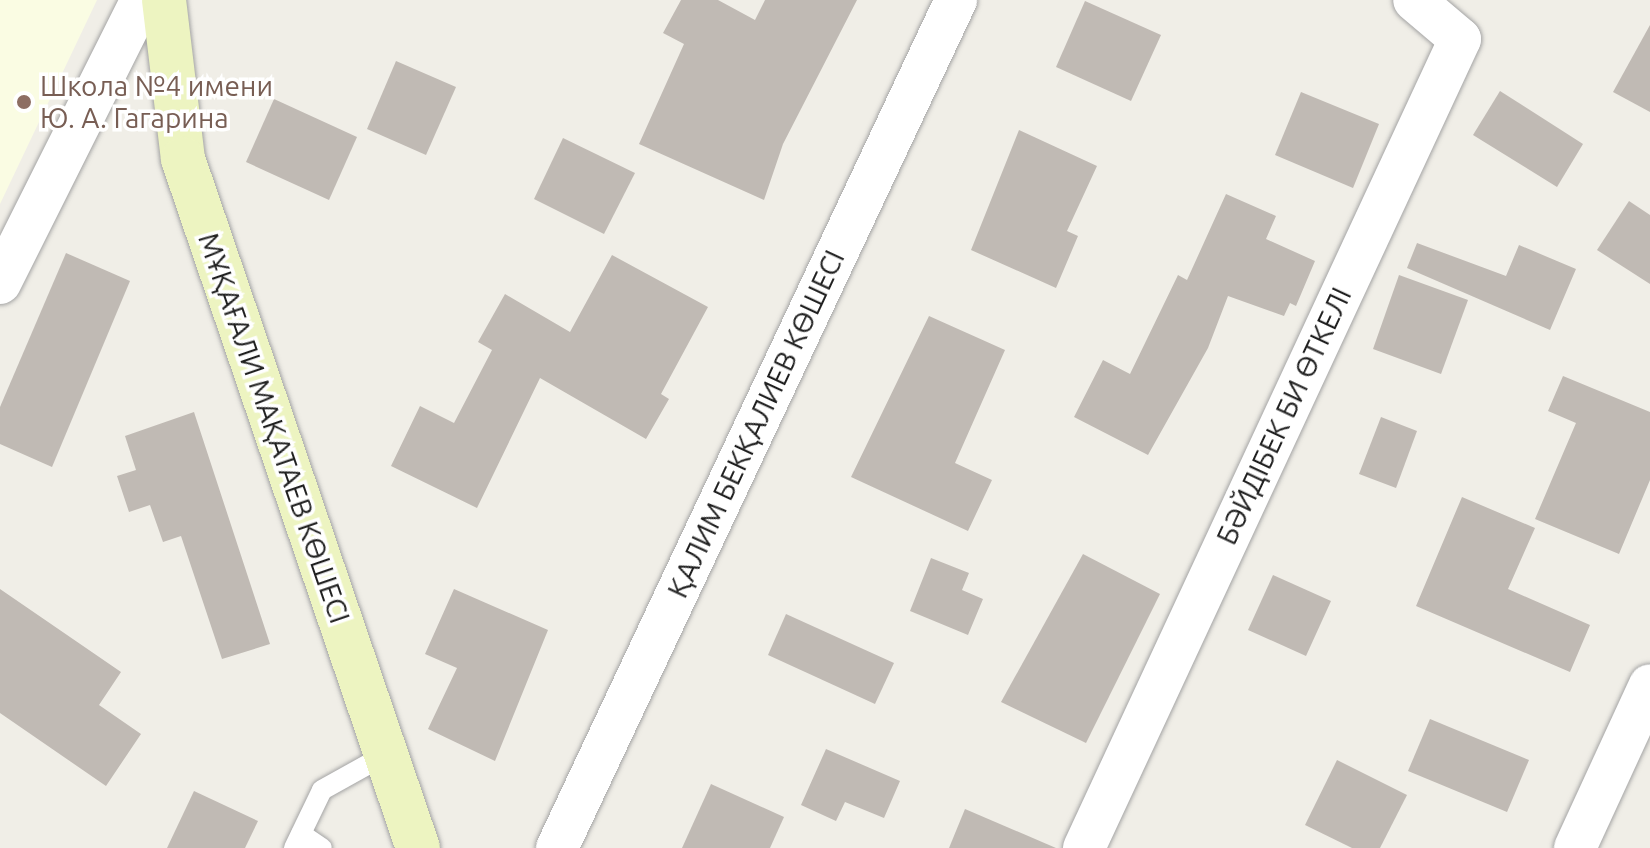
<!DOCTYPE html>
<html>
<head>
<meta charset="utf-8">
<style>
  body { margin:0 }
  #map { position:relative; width:1650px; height:848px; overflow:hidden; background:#f0eee7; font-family:Ubuntu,sans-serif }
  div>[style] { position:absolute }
  .education>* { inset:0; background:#fafce3 }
  .building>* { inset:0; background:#c0bab4 }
  .roads { filter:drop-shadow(0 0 2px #a4a4a4) drop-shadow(0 0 2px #a4a4a4) }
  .lane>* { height:20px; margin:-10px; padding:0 10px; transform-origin:10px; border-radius:10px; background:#fff }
  .street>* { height:42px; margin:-21px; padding:0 21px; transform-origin:21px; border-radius:21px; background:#fff }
  .secondary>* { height:44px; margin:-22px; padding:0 22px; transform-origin:22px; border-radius:22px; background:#edf4c1 }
  .dots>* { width:22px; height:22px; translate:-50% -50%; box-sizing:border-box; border:4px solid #fff; border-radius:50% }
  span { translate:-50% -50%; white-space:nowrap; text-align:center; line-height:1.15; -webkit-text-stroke:7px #fff; paint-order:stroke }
  .education-label { font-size:28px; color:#785e54 }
  .left { translate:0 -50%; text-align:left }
  .street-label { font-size:28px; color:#202020 }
</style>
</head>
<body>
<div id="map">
  <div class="education">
    <div style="clip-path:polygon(0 0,97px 0,0 204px)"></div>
  </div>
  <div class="building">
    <div style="clip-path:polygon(681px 0,718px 0,755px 20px,765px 0,857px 0,783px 144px,764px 200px,639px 144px,684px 44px,663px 33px)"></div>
    <div style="clip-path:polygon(1085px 1px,1161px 35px,1131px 101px,1056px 67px)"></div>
    <div style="clip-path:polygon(1650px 25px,1650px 112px,1613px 92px)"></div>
    <div style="clip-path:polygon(396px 61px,456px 87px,426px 155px,367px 129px)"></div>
    <div style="clip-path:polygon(1500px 91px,1583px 144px,1557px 187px,1473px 135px)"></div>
    <div style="clip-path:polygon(1301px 92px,1379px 124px,1353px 188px,1275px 155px)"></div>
    <div style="clip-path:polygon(274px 99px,357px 137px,329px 200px,246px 162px)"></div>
    <div style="clip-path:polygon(1019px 130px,1097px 166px,1067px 231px,1078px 236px,1056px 288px,971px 250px)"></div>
    <div style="clip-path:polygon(563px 138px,635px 173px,604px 234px,534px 199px)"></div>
    <div style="clip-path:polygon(1226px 194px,1276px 216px,1266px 239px,1315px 261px,1296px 306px,1290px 303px,1284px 316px,1228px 296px,1208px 348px,1148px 455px,1074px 417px,1103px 360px,1130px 374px,1178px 275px,1187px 280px)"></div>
    <div style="clip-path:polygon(1629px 201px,1650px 215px,1650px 284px,1597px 250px)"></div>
    <div style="clip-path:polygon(1417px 243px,1506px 276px,1519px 245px,1576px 269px,1550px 330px,1407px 268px)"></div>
    <div style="clip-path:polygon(66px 253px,130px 281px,52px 467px,0 444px,0 407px)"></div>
    <div style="clip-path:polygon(612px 255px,708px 307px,661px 394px,669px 399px,646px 439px,540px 378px,477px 508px,391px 466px,420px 406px,454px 423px,492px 350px,478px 342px,505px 294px,570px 332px)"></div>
    <div style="clip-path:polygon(1399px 275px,1468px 300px,1441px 374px,1373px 349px)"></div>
    <div style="clip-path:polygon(929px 316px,1005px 350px,955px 463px,992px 480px,968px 531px,851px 477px)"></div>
    <div style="clip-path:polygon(1563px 376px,1650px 412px,1650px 480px,1619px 554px,1535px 519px,1576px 423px,1548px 411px)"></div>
    <div style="clip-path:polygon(194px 412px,270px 644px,222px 659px,181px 536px,163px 542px,150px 505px,129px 512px,117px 476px,136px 470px,125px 436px)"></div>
    <div style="clip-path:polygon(1381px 417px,1417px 431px,1396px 488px,1359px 474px)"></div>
    <div style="clip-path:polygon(1462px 497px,1535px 528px,1508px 589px,1590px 625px,1570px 672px,1416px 606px)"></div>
    <div style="clip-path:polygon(1083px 554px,1160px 594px,1086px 743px,1001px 702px)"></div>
    <div style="clip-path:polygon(931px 558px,969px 573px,962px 590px,983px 599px,968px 635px,910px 611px)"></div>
    <div style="clip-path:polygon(1273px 575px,1331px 601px,1306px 656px,1248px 630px)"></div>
    <div style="clip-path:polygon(0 589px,121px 672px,99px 705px,141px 734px,106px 786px,0 713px)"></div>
    <div style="clip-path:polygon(454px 589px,548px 630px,495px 761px,428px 729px,457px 668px,425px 654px)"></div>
    <div style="clip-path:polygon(786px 614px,894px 663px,875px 704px,768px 655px)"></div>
    <div style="clip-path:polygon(1430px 719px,1529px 760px,1507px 812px,1408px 771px)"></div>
    <div style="clip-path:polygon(826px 749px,900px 781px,884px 818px,845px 802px,836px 821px,801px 805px)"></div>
    <div style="clip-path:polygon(1337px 760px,1407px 795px,1380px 848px,1352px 848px,1305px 825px)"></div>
    <div style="clip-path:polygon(711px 784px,784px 817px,770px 848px,682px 848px)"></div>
    <div style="clip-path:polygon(194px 791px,258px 821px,245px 848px,167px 848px)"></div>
    <div style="clip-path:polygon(965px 809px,1056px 848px,949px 848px)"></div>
  </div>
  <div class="roads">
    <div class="lane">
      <div style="left:301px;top:834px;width:25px;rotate:34deg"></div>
      <div style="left:294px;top:848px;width:64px;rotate:-64.2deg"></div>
      <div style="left:322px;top:790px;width:72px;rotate:-29.1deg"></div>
    </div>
    <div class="street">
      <div style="left:0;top:283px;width:317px;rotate:-63.4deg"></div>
      <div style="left:557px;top:848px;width:937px;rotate:-64.8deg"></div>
      <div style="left:1084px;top:848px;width:892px;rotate:-65.07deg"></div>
      <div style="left:1460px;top:39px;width:60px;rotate:-139.7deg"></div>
      <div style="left:1575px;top:848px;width:179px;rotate:-65.3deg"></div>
    </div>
    <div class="secondary">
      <div style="left:164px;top:0;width:160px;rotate:83.2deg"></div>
      <div style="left:183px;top:159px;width:728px;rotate:71.17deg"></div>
    </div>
  </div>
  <div class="dots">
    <div style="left:24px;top:102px;background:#8d6e63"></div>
  </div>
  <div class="education-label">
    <span class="left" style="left:40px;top:102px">Школа №4 имени<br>Ю. А. Гагарина</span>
  </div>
  <div class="street-label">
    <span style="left:1284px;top:416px;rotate:-65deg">БӘЙДІБЕК БИ ӨТКЕЛІ</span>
    <span style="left:756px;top:424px;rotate:-65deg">ҚАЛИМ БЕКҚАЛИЕВ КӨШЕСІ</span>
    <span style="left:274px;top:428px;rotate:71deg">МҰҚАҒАЛИ МАҚАТАЕВ КӨШЕСІ</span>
  </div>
</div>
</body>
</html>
